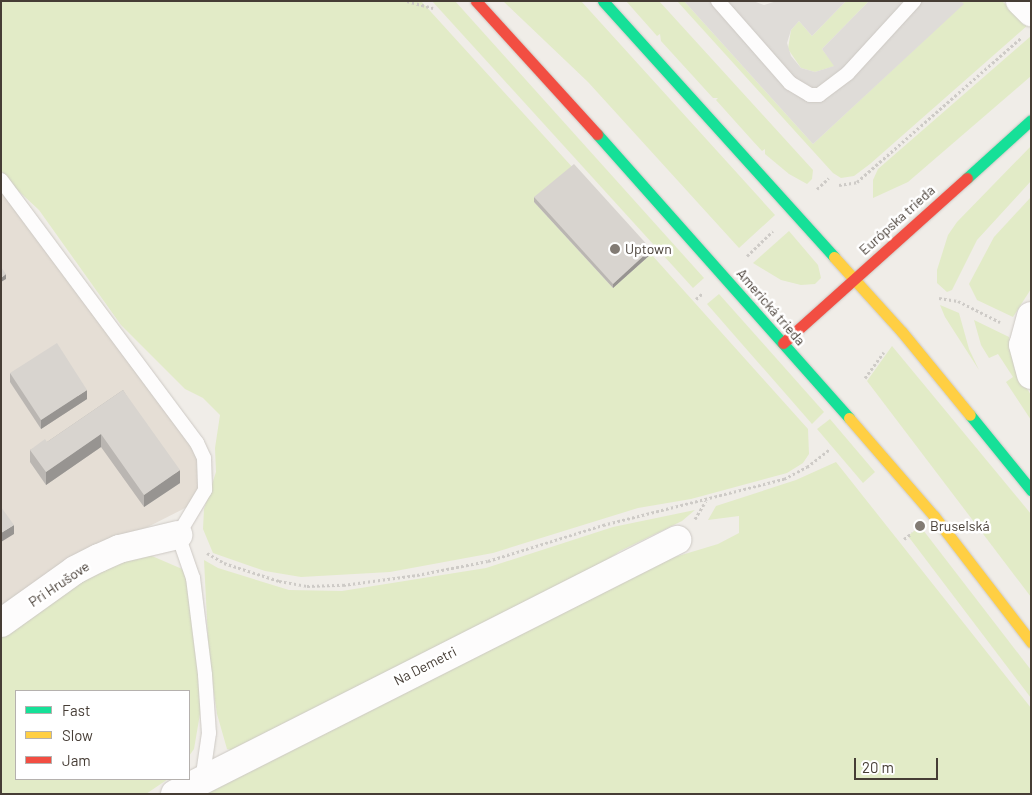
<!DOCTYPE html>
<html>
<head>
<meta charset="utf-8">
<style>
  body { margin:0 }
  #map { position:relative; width:1032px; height:795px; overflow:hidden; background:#f0ede8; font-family:Barlow,sans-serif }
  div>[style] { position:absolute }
  .residential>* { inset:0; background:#e5ded5 }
  .green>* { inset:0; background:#e2ebc7 }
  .parking>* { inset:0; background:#dfdcd8 }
  .path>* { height:3px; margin-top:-1.5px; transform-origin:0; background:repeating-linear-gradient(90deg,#cecbc7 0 2.5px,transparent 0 5px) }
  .roads { filter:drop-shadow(0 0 1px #cdc9c4) drop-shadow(0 0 1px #cdc9c4) }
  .lane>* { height:14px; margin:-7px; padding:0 7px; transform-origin:7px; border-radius:7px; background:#fdfcfc }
  .street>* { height:28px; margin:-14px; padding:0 14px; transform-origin:14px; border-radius:14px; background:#fdfcfc }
  .fast>* { height:11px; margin:-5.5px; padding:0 5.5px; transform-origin:5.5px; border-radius:5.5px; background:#16e098 }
  .slow>* { height:11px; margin:-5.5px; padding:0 5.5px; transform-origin:5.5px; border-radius:5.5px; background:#ffcf43 }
  .jam>* { height:11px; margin:-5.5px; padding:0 5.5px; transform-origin:5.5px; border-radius:5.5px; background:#f24e42 }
  .wall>* { inset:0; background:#bab6b2 }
  .shaded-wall>* { inset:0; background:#979491 }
  .building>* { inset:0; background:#d8d4cf }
  .dots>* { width:14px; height:14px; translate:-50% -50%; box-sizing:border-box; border:2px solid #fff; border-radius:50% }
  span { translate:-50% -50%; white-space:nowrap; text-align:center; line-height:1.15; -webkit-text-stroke:5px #fff; paint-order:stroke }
  .street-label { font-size:14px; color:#463d35 }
  .poi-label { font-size:14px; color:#463d35 }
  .left { translate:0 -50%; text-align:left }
  .frame { position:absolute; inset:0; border:2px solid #463d35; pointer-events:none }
  .legend { position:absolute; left:15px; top:690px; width:175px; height:90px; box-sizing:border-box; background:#fff; border:1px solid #b5b1ae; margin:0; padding:6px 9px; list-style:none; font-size:15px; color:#463d35 }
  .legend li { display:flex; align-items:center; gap:10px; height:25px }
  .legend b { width:25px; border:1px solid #b5b1ae }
  .scale { position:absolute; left:854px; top:758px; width:84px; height:22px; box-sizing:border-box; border:2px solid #463d35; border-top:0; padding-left:6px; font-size:15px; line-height:18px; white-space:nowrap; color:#463d35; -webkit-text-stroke:4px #fff; paint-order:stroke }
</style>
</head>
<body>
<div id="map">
  <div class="residential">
    <div style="clip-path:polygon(1px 180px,197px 443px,201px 500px,116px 543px,1px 623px)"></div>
  </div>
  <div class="green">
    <div style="clip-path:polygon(1px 1px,421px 1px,574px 169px,534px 202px,613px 288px,651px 254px,808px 429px,809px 454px,803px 463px,787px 473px,691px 499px,638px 508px,493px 553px,390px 572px,301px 577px,265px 571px,213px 553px,203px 529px,204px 509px,216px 472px,215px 448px,220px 415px,203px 398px,185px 389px,121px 325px,39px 210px,11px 184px,1px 170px)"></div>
    <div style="clip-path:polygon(432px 1px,455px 1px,704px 278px,693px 288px)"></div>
    <div style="clip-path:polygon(503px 1px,581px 1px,775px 215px,739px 248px,588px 82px)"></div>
    <div style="clip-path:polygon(626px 1px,659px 1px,813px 170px,812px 179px,807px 184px,789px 174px,765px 154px,765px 149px,762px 151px,751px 139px,716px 100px,718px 98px,713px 98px,661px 41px,660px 34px,657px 36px)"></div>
    <div style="clip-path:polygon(677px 1px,684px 1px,813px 144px,963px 4px,961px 1px,1002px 1px,1028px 25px,870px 164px,854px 176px,841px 178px,833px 173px)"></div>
    <div style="clip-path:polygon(846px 1px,869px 1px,822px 49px,835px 66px,815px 72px,801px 68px,788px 49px,791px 30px,799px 21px,812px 36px)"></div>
    <div style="clip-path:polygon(1031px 36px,1031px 76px,908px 182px,873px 198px,873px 180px,878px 169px)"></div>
    <div style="clip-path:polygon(1031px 146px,1031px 181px,977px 240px,952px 290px,947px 292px,937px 283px,937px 270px,948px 235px,957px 222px)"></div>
    <div style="clip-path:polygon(1031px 197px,1031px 289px,1013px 317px,977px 300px,969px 284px,994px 237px)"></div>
    <div style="clip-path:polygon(789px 231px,818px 265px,821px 278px,815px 284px,801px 285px,781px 280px,753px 263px)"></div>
    <div style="clip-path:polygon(719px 294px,824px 412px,812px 424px,707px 304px)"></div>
    <div style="clip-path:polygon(940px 305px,959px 313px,969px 349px,979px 370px,945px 317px)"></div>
    <div style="clip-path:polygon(974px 320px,1009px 337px,1015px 369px,1031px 395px,1031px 420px,1006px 382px,1013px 377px,998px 354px,989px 358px,981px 345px)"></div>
    <div style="clip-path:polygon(892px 346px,1031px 514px,1031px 597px,867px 381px)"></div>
    <div style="clip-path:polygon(830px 419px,875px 472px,863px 483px,817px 429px)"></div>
    <div style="clip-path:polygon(836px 462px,1031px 708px,1031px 794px,205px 794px,655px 563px,718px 544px,739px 533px,739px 516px,708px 520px,716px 506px,796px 480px)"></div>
    <div style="clip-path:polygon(695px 510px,682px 521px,620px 551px,600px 565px,235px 751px,227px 749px,217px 714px,209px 659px,204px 560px,218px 568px,289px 590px,342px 591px,486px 568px,613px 527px)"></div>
    <div style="clip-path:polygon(920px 526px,1031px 670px,1031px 698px,908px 536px)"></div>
    <div style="clip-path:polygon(127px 556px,152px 556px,189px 572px,202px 702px,194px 749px,189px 756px,189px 691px,16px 691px,16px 779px,168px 779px,146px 794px,1px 794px,1px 637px,77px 579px)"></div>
  </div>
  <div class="parking">
    <div style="clip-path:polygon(684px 1px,753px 1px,764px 5px,777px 1px,846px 1px,812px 36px,799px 21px,791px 30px,787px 43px,791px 56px,801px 68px,815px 72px,834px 66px,822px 49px,869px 1px,961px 1px,964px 4px,813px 144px)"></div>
  </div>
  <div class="path">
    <div style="left:407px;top:1px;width:27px;rotate:15deg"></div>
    <div style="left:839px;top:185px;width:18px;rotate:-9deg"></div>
    <div style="left:857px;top:182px;width:218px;rotate:-41.3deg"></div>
    <div style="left:817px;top:189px;width:16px;rotate:-43deg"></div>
    <div style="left:747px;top:256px;width:36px;rotate:-44deg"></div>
    <div style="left:939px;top:298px;width:19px;rotate:9deg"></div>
    <div style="left:958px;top:301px;width:47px;rotate:26.6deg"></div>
    <div style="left:696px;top:299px;width:9px;rotate:-41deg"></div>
    <div style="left:865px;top:378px;width:32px;rotate:-54deg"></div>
    <div style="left:695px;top:519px;width:21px;rotate:-59deg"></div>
    <div style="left:904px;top:539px;width:10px;rotate:-37deg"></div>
    <div style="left:207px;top:553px;width:20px;rotate:30deg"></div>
    <div style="left:224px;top:563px;width:58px;rotate:18.1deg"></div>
    <div style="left:279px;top:581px;width:28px;rotate:10deg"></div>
    <div style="left:307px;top:586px;width:36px;rotate:-2deg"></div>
    <div style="left:343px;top:585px;width:75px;rotate:-7.7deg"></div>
    <div style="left:417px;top:575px;width:72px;rotate:-11.2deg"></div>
    <div style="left:488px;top:561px;width:121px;rotate:-17.4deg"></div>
    <div style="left:603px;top:525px;width:187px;rotate:-14.3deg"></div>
    <div style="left:784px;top:479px;width:26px;rotate:-28deg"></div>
    <div style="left:807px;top:467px;width:29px;rotate:-38deg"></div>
  </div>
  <div class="roads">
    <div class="lane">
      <div style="left:718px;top:1px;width:109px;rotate:48.7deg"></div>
      <div style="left:790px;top:83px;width:23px;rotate:31deg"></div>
      <div style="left:810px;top:95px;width:9px"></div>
      <div style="left:819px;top:95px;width:36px;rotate:-37deg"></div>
      <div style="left:848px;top:73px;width:98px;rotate:-47.5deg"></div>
      <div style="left:1px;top:180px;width:328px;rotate:53.3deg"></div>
      <div style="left:197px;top:443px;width:17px;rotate:65deg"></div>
      <div style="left:204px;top:458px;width:32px;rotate:88deg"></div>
      <div style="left:205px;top:490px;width:52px;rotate:121deg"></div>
      <div style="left:178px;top:535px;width:46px;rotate:70.8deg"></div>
      <div style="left:193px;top:578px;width:98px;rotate:82.9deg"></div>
      <div style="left:205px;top:675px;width:58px;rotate:86.1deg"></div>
      <div style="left:209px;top:733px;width:49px;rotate:98.3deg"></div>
    </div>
    <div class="street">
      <div style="left:1020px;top:1px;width:16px;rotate:45deg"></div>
      <div style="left:1031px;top:316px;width:30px;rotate:105deg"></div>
      <div style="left:1023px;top:345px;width:31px;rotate:75deg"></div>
      <div style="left:1px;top:623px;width:91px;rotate:-35.6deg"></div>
      <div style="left:75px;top:570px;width:27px;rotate:-27deg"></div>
      <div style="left:99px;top:558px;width:22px;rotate:-24deg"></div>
      <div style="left:119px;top:549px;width:61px;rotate:-13.3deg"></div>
      <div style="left:175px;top:794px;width:563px;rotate:-26.84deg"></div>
    </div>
    <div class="fast">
      <div style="left:603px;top:1px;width:345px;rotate:47.9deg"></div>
      <div style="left:597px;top:134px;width:380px;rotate:48.4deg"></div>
      <div style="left:967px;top:178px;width:86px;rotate:-42.2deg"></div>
      <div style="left:970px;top:415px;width:97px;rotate:50.9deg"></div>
    </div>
    <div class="slow">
      <div style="left:834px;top:257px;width:101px;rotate:47.8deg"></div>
      <div style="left:902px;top:332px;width:107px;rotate:50.7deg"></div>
      <div style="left:849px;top:418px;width:130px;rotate:49.1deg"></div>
      <div style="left:934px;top:516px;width:159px;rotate:52.4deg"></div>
    </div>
    <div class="jam">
      <div style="left:476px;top:1px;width:180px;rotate:47.7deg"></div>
      <div style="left:783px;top:343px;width:247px;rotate:-41.9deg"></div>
    </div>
  </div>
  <div class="wall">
    <div style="clip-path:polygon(534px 197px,651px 254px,613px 288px,534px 202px)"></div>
    <div style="clip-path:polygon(10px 373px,87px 399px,41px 429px,10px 382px)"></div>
    <div style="clip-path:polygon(123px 390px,180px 483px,144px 507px,101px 447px,46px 485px,30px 462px,30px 450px,47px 442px)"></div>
  </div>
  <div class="shaded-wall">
    <div style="clip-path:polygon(651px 249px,651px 254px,613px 288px,613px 284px)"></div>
    <div style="clip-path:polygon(6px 274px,6px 279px,1px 282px,1px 278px)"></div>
    <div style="clip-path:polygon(87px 390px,87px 399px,41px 429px,41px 420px)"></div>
    <div style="clip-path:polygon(101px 434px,101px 447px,46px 485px,46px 472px)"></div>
    <div style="clip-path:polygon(180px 470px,180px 483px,144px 507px,144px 495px)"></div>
    <div style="clip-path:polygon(14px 525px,14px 534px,1px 542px,1px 533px)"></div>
  </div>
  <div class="building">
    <div style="clip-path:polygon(574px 164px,651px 249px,613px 284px,534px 197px)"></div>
    <div style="clip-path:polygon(1px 267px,6px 274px,1px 278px)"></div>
    <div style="clip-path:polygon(57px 343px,87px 390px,41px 420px,10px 373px)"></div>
    <div style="clip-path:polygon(123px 390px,180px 470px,144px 495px,101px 434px,46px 472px,30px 450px,45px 439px,47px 442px)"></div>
    <div style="clip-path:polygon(1px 507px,14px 525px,1px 533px)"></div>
  </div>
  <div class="dots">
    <div style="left:615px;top:249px;background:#827b74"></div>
    <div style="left:920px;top:526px;background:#827b74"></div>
  </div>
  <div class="street-label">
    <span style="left:897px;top:220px;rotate:-42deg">Európska trieda</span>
    <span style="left:771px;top:307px;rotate:49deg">Americká trieda</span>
    <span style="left:59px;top:584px;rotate:-34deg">Pri Hrušove</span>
    <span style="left:425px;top:666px;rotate:-27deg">Na Demetri</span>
  </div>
  <div class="poi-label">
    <span class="left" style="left:625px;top:249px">Uptown</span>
    <span class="left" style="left:930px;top:526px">Bruselská</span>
  </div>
  <div class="frame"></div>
  <ul class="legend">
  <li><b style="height:6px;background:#16e098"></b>Fast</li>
  <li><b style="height:6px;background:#ffcf43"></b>Slow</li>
  <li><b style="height:6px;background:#f24e42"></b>Jam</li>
  </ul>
  <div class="scale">20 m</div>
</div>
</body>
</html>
